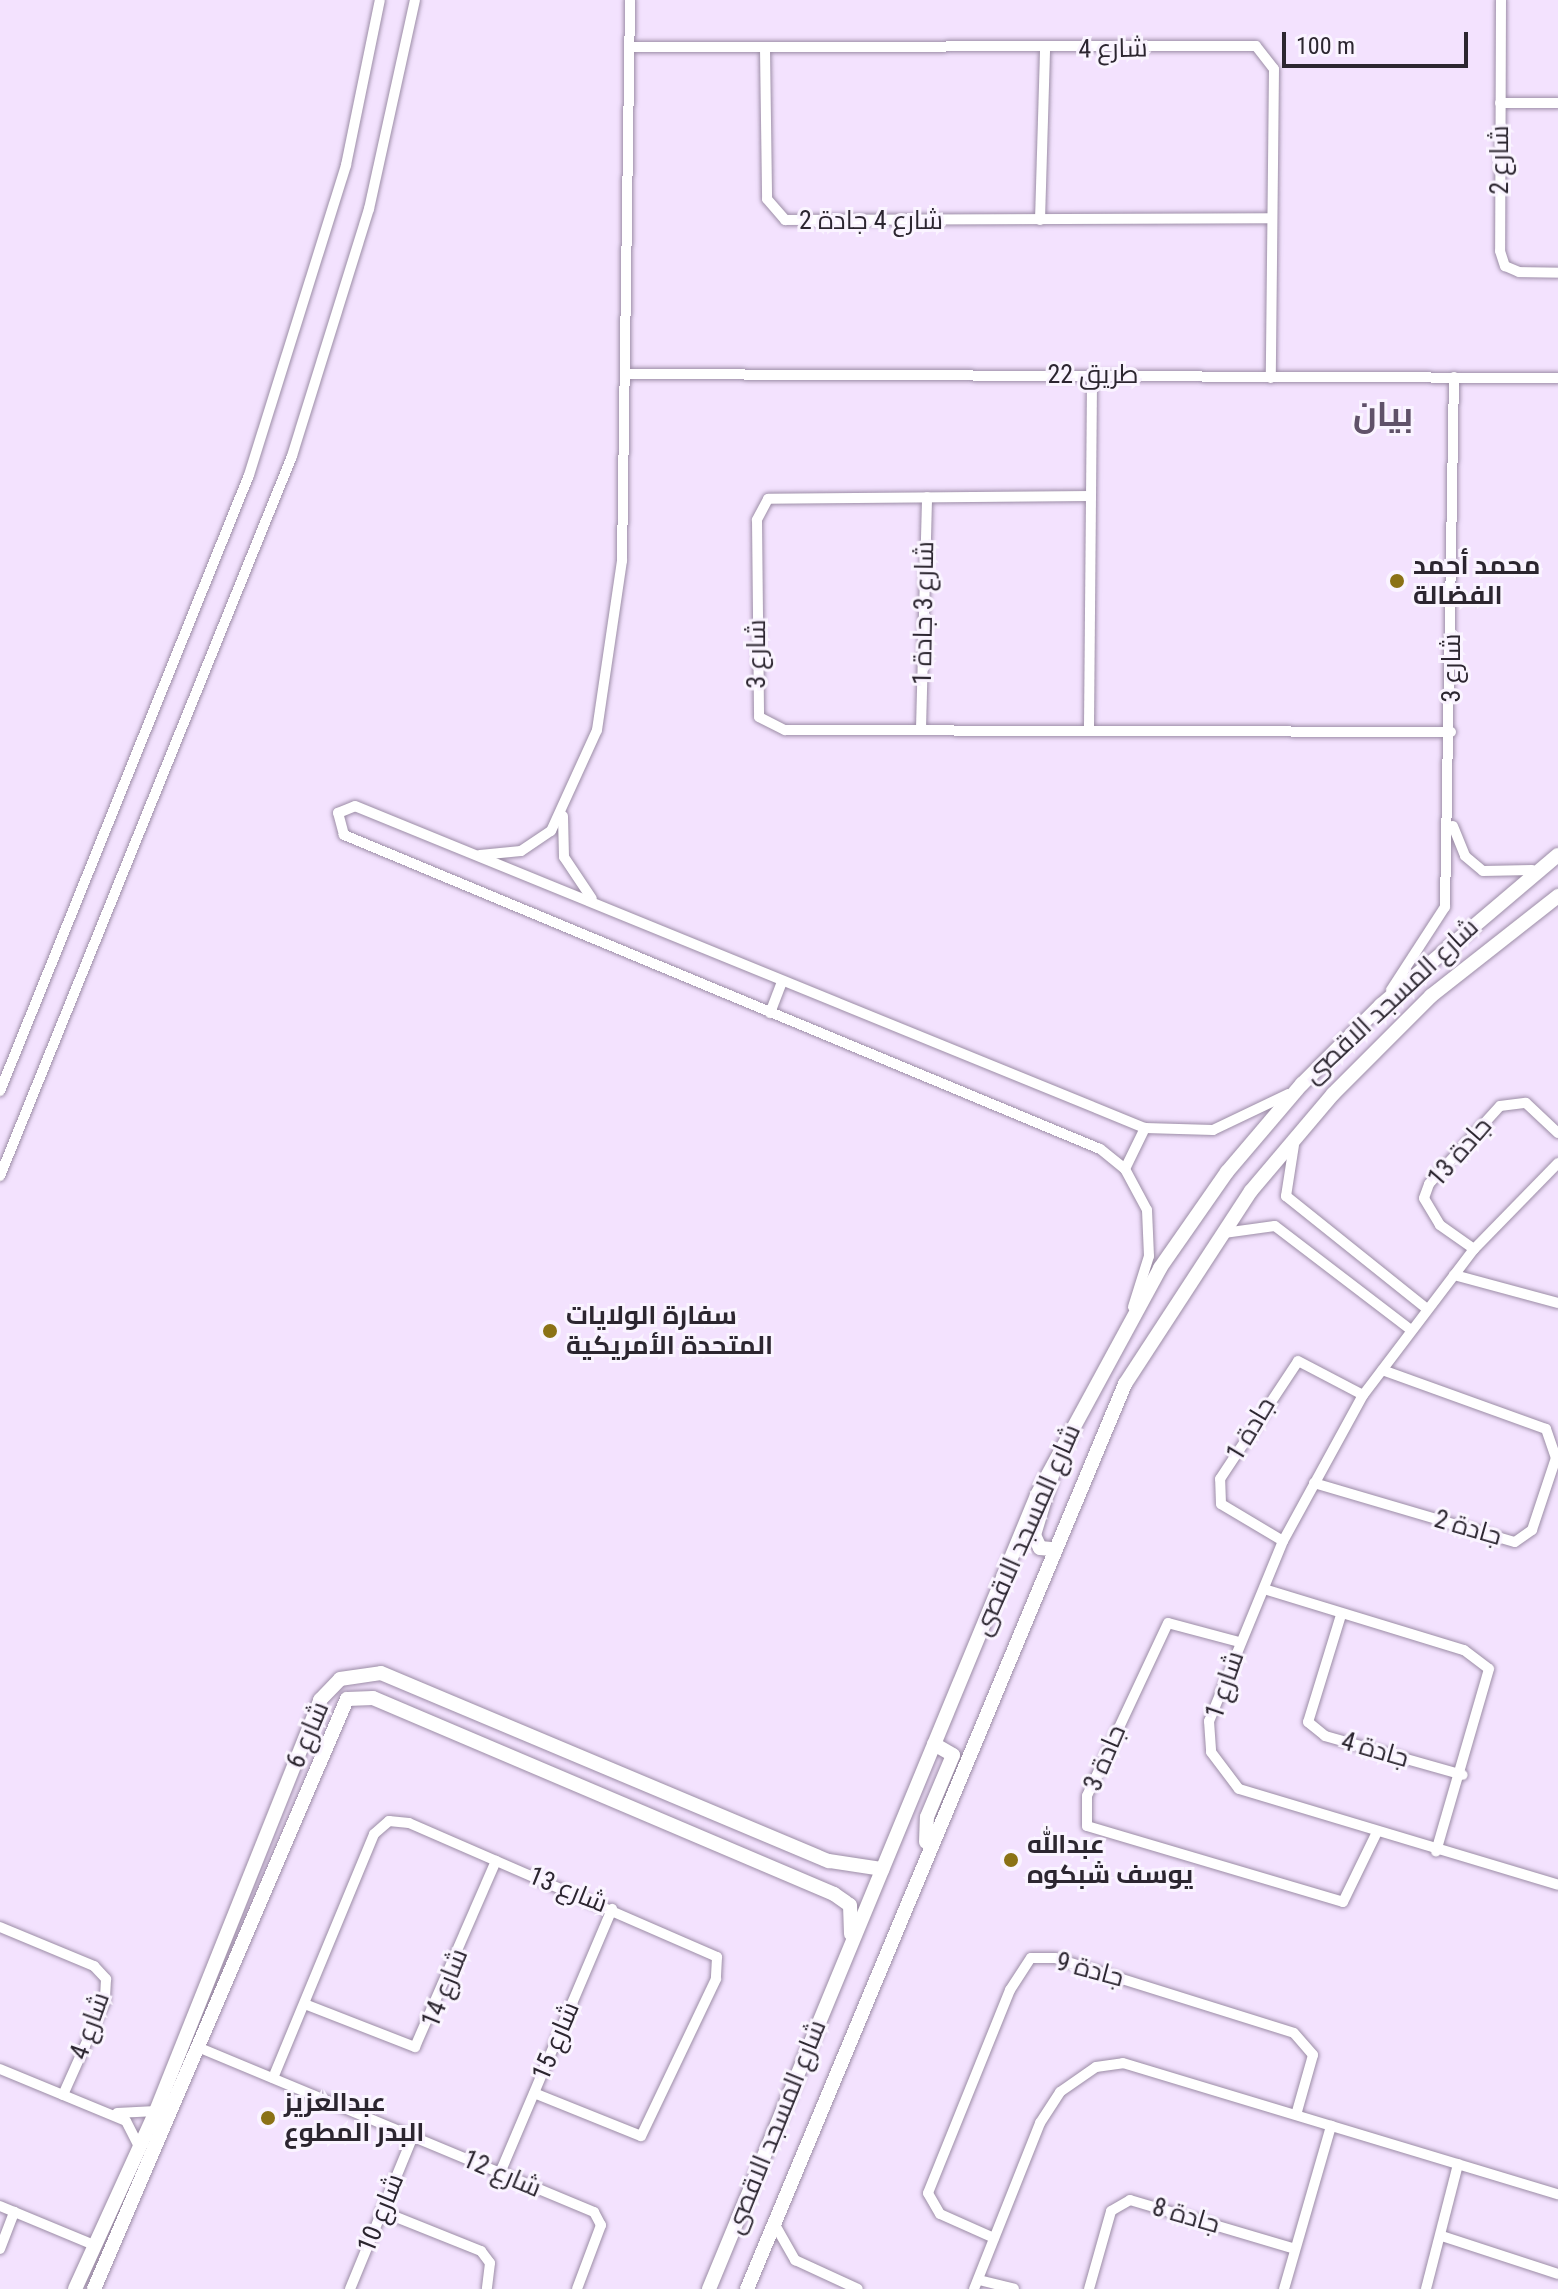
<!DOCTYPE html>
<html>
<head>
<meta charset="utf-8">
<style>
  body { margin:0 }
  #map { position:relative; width:1558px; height:2289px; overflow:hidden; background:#f3e2fe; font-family:"Roboto Condensed",Cairo,sans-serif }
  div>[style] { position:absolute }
  .roads { filter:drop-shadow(0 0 2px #9c8da6) drop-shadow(0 0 2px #9c8da6) }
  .street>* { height:10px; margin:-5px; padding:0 5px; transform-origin:5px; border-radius:5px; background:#fff }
  .secondary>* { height:14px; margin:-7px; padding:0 7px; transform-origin:7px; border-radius:7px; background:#fff }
  .dots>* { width:22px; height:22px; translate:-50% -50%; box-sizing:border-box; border:4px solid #faf4ff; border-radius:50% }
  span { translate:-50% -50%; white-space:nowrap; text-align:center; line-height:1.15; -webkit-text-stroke:6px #faf4ff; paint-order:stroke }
  .street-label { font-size:26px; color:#2c2630 }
  .poi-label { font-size:26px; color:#2c2630; font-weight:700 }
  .left { translate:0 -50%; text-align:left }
  .district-label { font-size:34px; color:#605269; font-weight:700 }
  .scale { position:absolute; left:1282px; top:32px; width:186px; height:36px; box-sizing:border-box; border:4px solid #2c2630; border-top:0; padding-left:10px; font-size:24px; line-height:28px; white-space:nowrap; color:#2c2630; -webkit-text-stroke:6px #faf4ff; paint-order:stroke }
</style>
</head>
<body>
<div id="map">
  <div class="roads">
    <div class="street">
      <div style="left:1501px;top:0;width:251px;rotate:90.2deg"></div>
      <div style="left:1500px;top:251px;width:16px;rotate:72deg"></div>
      <div style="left:1505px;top:266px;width:15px;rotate:23deg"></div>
      <div style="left:1519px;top:272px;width:39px;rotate:1deg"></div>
      <div style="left:630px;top:47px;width:626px;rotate:-0.09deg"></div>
      <div style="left:1256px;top:46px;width:29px;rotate:52deg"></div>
      <div style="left:1274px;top:69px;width:309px;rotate:90.6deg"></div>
      <div style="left:765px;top:49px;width:150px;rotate:89.2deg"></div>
      <div style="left:767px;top:199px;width:28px;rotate:49deg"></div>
      <div style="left:785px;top:220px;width:486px;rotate:-0.2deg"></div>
      <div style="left:1500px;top:103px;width:58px"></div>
      <div style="left:1040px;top:220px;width:169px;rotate:-88.3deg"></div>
      <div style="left:628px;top:374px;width:930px;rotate:0.25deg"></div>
      <div style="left:1091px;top:496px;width:323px;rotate:179.5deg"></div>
      <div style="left:768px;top:499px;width:24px;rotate:118deg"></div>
      <div style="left:757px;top:520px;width:197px;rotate:89.4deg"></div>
      <div style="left:759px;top:717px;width:29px;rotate:27deg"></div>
      <div style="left:785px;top:730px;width:666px;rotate:0.17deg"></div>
      <div style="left:1089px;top:727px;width:352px;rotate:-89.5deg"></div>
      <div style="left:921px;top:729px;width:232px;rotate:-88.5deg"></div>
      <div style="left:563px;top:816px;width:41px;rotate:88.6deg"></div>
      <div style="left:564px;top:857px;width:50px;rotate:56.3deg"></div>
      <div style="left:1453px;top:826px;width:32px;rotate:68deg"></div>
      <div style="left:1465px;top:856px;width:23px;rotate:40deg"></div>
      <div style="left:1483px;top:871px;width:49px;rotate:-1.2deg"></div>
      <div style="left:480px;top:855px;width:41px;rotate:-5.6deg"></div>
      <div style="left:521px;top:851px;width:36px;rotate:-34deg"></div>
      <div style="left:551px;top:831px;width:111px;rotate:-65.5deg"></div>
      <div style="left:597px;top:730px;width:171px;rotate:-81.6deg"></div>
      <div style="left:622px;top:561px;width:561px;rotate:-89.18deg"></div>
      <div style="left:1391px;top:990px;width:99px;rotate:-57deg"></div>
      <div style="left:1445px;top:907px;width:530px;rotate:-89.03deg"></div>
      <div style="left:770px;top:1013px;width:34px;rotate:-69deg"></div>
      <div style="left:0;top:1091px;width:664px;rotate:-67.99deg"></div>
      <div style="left:249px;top:475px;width:325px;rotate:-72.6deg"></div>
      <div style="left:346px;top:165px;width:168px;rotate:-78.4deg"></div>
      <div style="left:1294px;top:1145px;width:52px;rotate:98.9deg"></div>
      <div style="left:1286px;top:1196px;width:181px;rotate:38.7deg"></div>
      <div style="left:1558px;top:1163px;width:120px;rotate:134.3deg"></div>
      <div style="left:1474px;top:1249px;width:183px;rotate:127.2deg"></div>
      <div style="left:1363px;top:1395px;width:166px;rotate:118.7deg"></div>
      <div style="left:1283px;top:1541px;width:195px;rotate:112.3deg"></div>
      <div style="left:1209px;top:1721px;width:31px;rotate:86deg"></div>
      <div style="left:1211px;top:1752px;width:46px;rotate:52.9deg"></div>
      <div style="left:1239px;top:1789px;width:333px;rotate:16.7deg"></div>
      <div style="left:1125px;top:1169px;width:46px;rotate:-64deg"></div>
      <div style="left:0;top:1176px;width:777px;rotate:-67.92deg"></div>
      <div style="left:292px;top:456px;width:259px;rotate:-72.7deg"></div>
      <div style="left:369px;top:209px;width:214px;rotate:-77.6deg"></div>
      <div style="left:1224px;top:1233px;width:51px;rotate:-7.8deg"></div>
      <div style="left:1275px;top:1226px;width:171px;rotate:37.4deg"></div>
      <div style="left:1474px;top:1249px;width:42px;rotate:-144.8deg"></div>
      <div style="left:1440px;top:1225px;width:31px;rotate:-121deg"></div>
      <div style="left:1424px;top:1198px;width:15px;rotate:-70deg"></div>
      <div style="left:1429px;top:1184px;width:105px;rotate:-47.7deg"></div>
      <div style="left:1500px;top:1106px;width:26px;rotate:-7deg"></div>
      <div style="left:1526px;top:1103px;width:44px;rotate:43.2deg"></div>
      <div style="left:1454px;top:1275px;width:108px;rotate:15.1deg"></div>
      <div style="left:1133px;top:1307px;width:53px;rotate:-72.6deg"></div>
      <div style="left:1149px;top:1256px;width:46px;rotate:-92.5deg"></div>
      <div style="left:1147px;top:1210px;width:47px;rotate:-118.2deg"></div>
      <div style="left:1125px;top:1169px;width:32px;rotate:-141deg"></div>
      <div style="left:1100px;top:1149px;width:819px;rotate:-157.44deg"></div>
      <div style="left:344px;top:835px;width:23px;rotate:-105deg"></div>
      <div style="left:338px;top:813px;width:18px;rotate:-22deg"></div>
      <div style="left:355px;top:806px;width:853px;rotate:22.18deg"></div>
      <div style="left:1145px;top:1128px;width:68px;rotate:1.7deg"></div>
      <div style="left:1213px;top:1130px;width:83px;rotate:-25.6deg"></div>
      <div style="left:1314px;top:1483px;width:209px;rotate:16.4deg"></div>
      <div style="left:1515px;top:1542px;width:21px;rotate:-35deg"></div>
      <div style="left:1532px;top:1530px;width:76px;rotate:-71.6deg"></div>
      <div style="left:1556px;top:1458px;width:31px;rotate:-109deg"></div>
      <div style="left:1546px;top:1429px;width:174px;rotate:-160.2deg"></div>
      <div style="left:1283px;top:1541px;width:72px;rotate:-149.2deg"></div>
      <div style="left:1221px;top:1504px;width:25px;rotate:-92deg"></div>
      <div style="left:1220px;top:1479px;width:141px;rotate:-56.5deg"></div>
      <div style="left:1298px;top:1361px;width:73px;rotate:27.6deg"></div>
      <div style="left:1264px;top:1589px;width:209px;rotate:17deg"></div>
      <div style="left:1464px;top:1650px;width:31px;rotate:37deg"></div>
      <div style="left:1489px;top:1669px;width:190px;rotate:106.2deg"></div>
      <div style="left:1341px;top:1615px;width:112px;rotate:107.1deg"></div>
      <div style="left:1308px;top:1722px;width:22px;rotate:39deg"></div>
      <div style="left:1325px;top:1736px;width:143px;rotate:15.8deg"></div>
      <div style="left:1239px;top:1642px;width:73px;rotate:-165deg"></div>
      <div style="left:1168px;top:1623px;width:191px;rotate:115.1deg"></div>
      <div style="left:1087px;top:1796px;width:30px;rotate:90deg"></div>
      <div style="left:1087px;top:1826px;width:267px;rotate:16.5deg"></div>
      <div style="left:1343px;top:1902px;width:76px;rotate:-64.1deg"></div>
      <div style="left:0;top:1927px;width:102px;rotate:22.5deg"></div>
      <div style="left:94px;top:1966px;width:18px;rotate:47deg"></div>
      <div style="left:106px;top:1979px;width:22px;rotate:93deg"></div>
      <div style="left:105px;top:2001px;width:103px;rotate:114.1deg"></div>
      <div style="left:307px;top:2005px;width:116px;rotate:21.3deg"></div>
      <div style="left:415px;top:2047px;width:203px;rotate:-66.5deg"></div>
      <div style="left:200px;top:2048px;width:427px;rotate:22.6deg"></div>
      <div style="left:594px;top:2212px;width:15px;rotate:62deg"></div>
      <div style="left:601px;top:2225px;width:68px;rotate:110.6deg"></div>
      <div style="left:0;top:2069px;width:136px;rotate:22.4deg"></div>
      <div style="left:126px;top:2121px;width:28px;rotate:63deg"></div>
      <div style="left:273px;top:2078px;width:264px;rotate:-67.5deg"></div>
      <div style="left:374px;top:1834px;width:20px;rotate:-41deg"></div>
      <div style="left:389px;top:1821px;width:20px;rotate:6deg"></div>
      <div style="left:409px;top:1823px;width:336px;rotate:23.5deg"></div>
      <div style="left:717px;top:1957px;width:22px;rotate:93deg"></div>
      <div style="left:716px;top:1979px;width:174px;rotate:115.5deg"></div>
      <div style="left:641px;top:2136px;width:115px;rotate:-158.1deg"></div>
      <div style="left:117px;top:2113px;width:39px;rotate:-3deg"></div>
      <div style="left:500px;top:2173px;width:287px;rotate:-67deg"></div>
      <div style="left:0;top:2206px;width:102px;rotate:22.5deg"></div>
      <div style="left:381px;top:2211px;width:108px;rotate:21.8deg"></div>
      <div style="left:481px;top:2251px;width:15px;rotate:53deg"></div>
      <div style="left:490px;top:2263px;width:26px;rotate:97deg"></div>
      <div style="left:774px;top:2223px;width:43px;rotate:60.4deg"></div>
      <div style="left:795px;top:2260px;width:69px;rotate:24.7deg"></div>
      <div style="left:1442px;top:2236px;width:122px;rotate:18.1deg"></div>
      <div style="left:994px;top:2238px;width:59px;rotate:-156deg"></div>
      <div style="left:940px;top:2214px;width:24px;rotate:-120deg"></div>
      <div style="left:928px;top:2193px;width:219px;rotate:-68deg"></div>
      <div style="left:1010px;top:1990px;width:38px;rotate:-57deg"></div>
      <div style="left:1031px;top:1958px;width:24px"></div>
      <div style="left:1055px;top:1958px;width:250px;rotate:17.4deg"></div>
      <div style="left:1294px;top:2033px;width:29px;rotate:49deg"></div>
      <div style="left:1313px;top:2055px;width:62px;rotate:105.8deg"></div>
      <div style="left:0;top:2249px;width:40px;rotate:-69deg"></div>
      <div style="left:979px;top:2280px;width:36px;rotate:14deg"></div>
      <div style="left:350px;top:2289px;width:165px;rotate:-67.6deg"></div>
      <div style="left:974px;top:2289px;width:179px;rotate:-68.3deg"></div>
      <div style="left:1040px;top:2123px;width:37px;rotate:-57deg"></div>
      <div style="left:1060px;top:2092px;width:44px;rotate:-34.8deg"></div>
      <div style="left:1096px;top:2067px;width:27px;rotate:-8deg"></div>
      <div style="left:1123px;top:2063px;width:454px;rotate:16.8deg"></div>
      <div style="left:1089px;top:2289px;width:81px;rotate:-74.2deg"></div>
      <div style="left:1111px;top:2211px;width:22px;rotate:-30deg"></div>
      <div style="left:1130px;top:2200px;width:172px;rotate:16.5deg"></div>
      <div style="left:1284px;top:2289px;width:170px;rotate:-73.9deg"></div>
      <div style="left:1426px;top:2289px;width:129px;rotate:-75.6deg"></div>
    </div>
    <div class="secondary">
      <div style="left:1051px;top:1549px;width:11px;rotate:-175deg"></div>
      <div style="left:1040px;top:1548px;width:14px;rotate:-115deg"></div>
      <div style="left:1034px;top:1535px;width:69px;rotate:-73.1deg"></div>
      <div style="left:926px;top:1842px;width:25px;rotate:-88deg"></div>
      <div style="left:927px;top:1817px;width:67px;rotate:-67.2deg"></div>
      <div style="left:953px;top:1755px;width:22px;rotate:-150deg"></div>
      <div style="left:75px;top:2289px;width:196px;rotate:-65.5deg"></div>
      <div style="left:156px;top:2111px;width:443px;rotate:-68.2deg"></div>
      <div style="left:320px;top:1700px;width:29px;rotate:-46deg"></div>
      <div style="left:340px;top:1679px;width:41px;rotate:-8.3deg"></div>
      <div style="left:381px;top:1673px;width:486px;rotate:22.8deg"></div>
      <div style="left:829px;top:1861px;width:54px;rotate:8.6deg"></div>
      <div style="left:94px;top:2289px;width:642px;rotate:-66.79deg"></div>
      <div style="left:347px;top:1699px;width:26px;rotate:-2deg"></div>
      <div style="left:373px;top:1698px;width:501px;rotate:23.03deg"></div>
      <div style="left:834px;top:1894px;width:19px;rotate:35deg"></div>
      <div style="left:850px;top:1905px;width:29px;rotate:88deg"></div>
      <div style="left:709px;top:2289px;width:859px;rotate:-67.55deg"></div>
      <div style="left:1037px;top:1495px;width:258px;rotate:-61.5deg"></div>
      <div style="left:1160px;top:1268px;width:117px;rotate:-55.1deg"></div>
      <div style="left:1227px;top:1172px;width:116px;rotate:-49.6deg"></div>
      <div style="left:1302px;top:1084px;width:112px;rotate:-45deg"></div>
      <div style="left:1381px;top:1005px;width:232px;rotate:-40.3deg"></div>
      <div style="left:747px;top:2289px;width:981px;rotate:-67.33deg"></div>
      <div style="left:1125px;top:1384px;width:230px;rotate:-56.9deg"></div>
      <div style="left:1251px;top:1191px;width:127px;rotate:-49.8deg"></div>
      <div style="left:1333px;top:1094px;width:139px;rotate:-45deg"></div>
      <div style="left:1431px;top:996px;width:162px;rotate:-38.2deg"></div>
    </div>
  </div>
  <div class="dots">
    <div style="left:1397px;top:581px;background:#8b7215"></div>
    <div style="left:550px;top:1331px;background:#8b7215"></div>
    <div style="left:1011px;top:1860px;background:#8b7215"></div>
    <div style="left:268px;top:2118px;background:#8b7215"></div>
  </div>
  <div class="street-label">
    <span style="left:1113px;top:49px;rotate:-1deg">شارع 4</span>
    <span style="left:1500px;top:160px;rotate:-90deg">شارع 2</span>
    <span style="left:871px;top:221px">شارع 4 جادة 2</span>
    <span style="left:1093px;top:375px">طريق 22</span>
    <span style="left:924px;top:613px;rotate:-89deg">شارع 3 جادة 1</span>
    <span style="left:757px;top:654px;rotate:-90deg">شارع 3</span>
    <span style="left:1452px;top:668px;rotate:-90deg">شارع 3</span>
    <span style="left:1391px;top:1001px;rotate:-43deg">شارع المسجد الاقصى</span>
    <span style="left:1460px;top:1152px;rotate:-49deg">جادة 13</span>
    <span style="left:1251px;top:1429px;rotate:-59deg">جادة 1</span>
    <span style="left:1468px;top:1528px;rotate:16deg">جادة 2</span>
    <span style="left:1027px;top:1530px;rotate:-66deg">شارع المسجد الاقصى</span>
    <span style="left:1225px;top:1685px;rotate:-71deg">شارع 1</span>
    <span style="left:308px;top:1735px;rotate:-67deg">شارع 6</span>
    <span style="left:1375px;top:1750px;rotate:16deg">جادة 4</span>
    <span style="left:1105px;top:1758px;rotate:-67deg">جادة 3</span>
    <span style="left:568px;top:1890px;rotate:22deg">شارع 13</span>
    <span style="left:1090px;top:1970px;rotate:15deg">جادة 9</span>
    <span style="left:445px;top:1988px;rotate:-68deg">شارع 14</span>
    <span style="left:90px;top:2026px;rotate:-70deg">شارع 4</span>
    <span style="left:556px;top:2041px;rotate:-67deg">شارع 15</span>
    <span style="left:776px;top:2127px;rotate:-68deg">شارع المسجد الاقصى</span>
    <span style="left:502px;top:2174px;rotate:23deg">شارع 12</span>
    <span style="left:381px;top:2213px;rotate:-68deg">شارع 10</span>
    <span style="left:1186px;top:2216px;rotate:16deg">جادة 8</span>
  </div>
  <div class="poi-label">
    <span class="left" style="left:1413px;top:581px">محمد أحمد<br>الفضالة</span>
    <span class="left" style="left:566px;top:1331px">سفارة الولايات<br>المتحدة الأمريكية</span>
    <span class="left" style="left:1027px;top:1860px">عبدالله<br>يوسف شبكوه</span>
    <span class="left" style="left:284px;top:2118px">عبدالعزيز<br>البدر المطوع</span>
  </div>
  <div class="district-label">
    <span style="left:1383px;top:415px">بيان</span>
  </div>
  <div class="scale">100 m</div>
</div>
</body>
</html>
